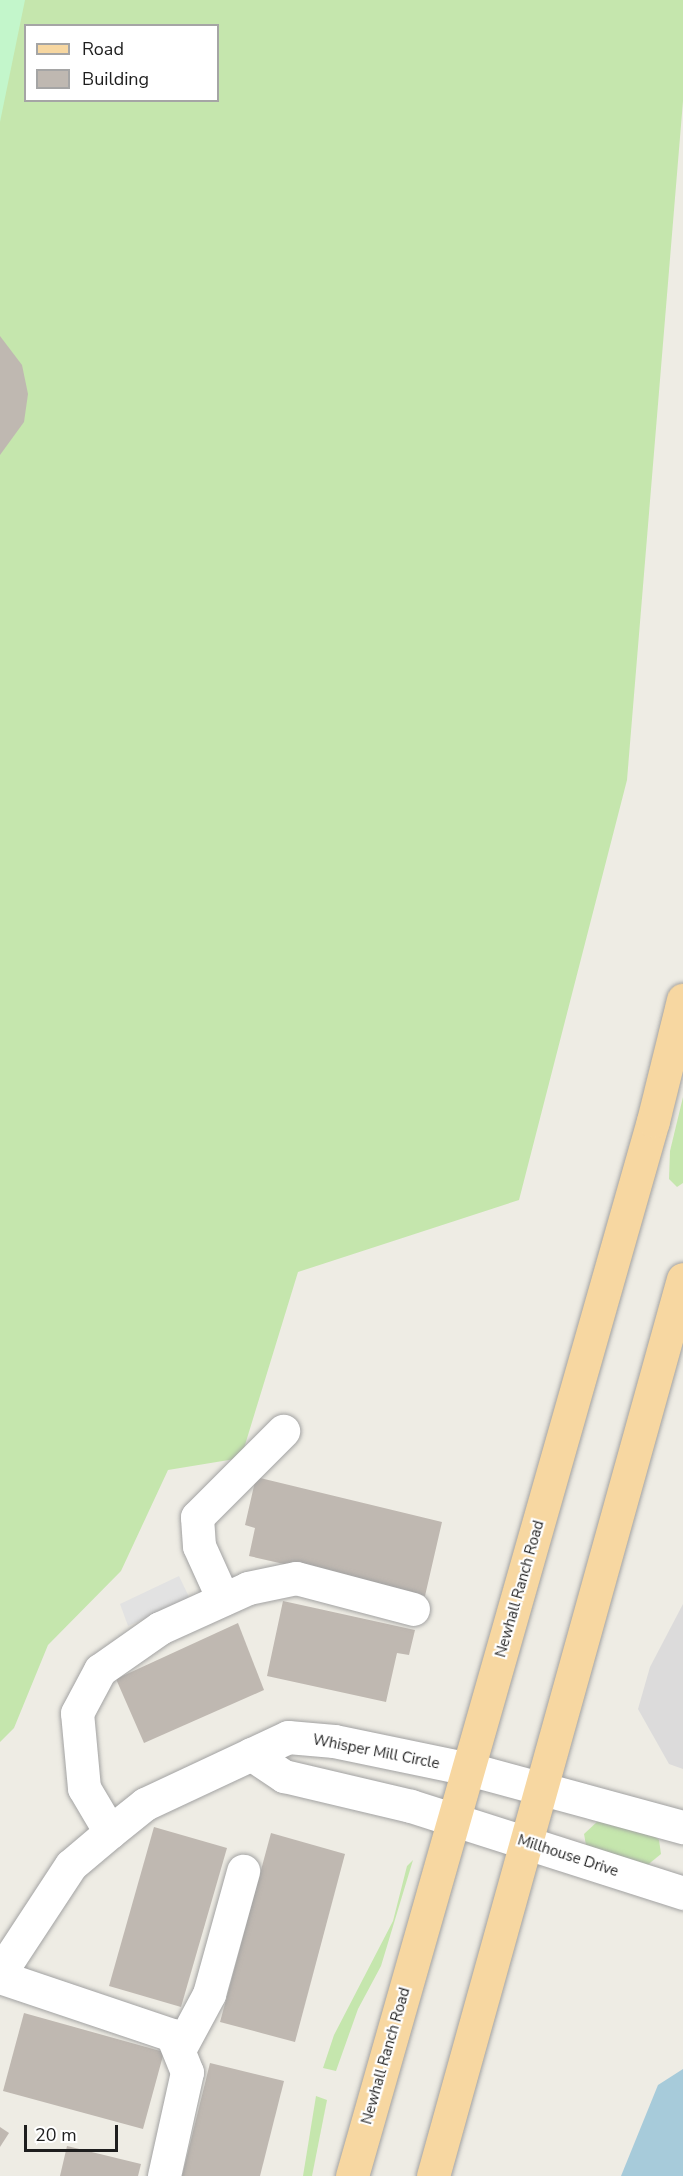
<!DOCTYPE html>
<html>
<head>
<meta charset="utf-8">
<style>
  body { margin:0 }
  #map { position:relative; width:683px; height:2176px; overflow:hidden; background:#eeece4; font-family:"Nunito Sans",sans-serif }
  div>[style] { position:absolute }
  .residential>* { inset:0; background:#dcdbdb }
  .grass>* { inset:0; background:#c5e6ad }
  .park>* { inset:0; background:#c3f6cb }
  .parking>* { inset:0; background:#e2e2e2 }
  .water>* { inset:0; background:#a7cbda }
  .building>* { inset:0; background:#bfb8b1 }
  .roads { filter:drop-shadow(0 0 2px #a2a2a2) drop-shadow(0 0 2px #a2a2a2) }
  .minor>* { height:33px; margin:-16.5px; padding:0 16.5px; transform-origin:16.5px; border-radius:16.5px; background:#fff }
  .major>* { height:33px; margin:-16.5px; padding:0 16.5px; transform-origin:16.5px; border-radius:16.5px; background:#f7d7a1 }
  span { translate:-50% -50%; white-space:nowrap; text-align:center; line-height:1.15; -webkit-text-stroke:4.5px #fff; paint-order:stroke }
  .street-label { font-size:15px; color:#1e1e1e }
  .legend { position:absolute; left:24px; top:24px; width:195px; height:78px; box-sizing:border-box; background:#fff; border:2px solid #a5a5a5; margin:0; padding:8px 10px; list-style:none; font-size:18px; color:#1e1e1e }
  .legend li { display:flex; align-items:center; gap:12px; height:30px }
  .legend b { width:30px; border:2px solid #a5a5a5 }
  .scale { position:absolute; left:24px; top:2125px; width:94px; height:27px; box-sizing:border-box; border:3px solid #1e1e1e; border-top:0; padding-left:8px; font-size:18px; line-height:21px; white-space:nowrap; color:#1e1e1e; -webkit-text-stroke:4px #fff; paint-order:stroke }
</style>
</head>
<body>
<div id="map">
  <div class="residential">
    <div style="clip-path:polygon(683px 1604px,683px 1769px,669px 1764px,638px 1709px,650px 1667px)"></div>
  </div>
  <div class="grass">
    <div style="clip-path:polygon(evenodd,0 0,683px 0,683px 101px,627px 780px,519px 1200px,298px 1272px,241px 1458px,168px 1470px,121px 1571px,48px 1645px,14px 1728px,0 1742px,0 0,26px 26px,218px 26px,218px 100px,26px 100px,26px 26px)"></div>
    <div style="clip-path:polygon(683px 1097px,683px 1183px,677px 1187px,669px 1179px,670px 1151px)"></div>
    <div style="clip-path:polygon(599px 1820px,651px 1833px,659px 1840px,661px 1854px,645px 1867px,586px 1845px,584px 1834px)"></div>
    <div style="clip-path:polygon(413px 1860px,381px 1966px,358px 2009px,336px 2071px,323px 2068px,334px 2035px,393px 1921px,407px 1866px)"></div>
    <div style="clip-path:polygon(316px 2096px,327px 2100px,312px 2176px,303px 2176px)"></div>
  </div>
  <div class="park">
    <div style="clip-path:polygon(0 0,25px 0,0 122px)"></div>
  </div>
  <div class="parking">
    <div style="clip-path:polygon(179px 1576px,190px 1599px,128px 1626px,120px 1604px)"></div>
  </div>
  <div class="water">
    <div style="clip-path:polygon(683px 2069px,683px 2176px,621px 2176px,658px 2085px)"></div>
  </div>
  <div class="building">
    <div style="clip-path:polygon(0 336px,22px 365px,28px 394px,24px 422px,0 455px)"></div>
    <div style="clip-path:polygon(256px 1477px,442px 1522px,425px 1596px,249px 1556px,255px 1528px,245px 1525px)"></div>
    <div style="clip-path:polygon(283px 1601px,415px 1630px,409px 1655px,397px 1653px,386px 1702px,267px 1676px)"></div>
    <div style="clip-path:polygon(238px 1623px,264px 1690px,144px 1743px,116px 1679px)"></div>
    <div style="clip-path:polygon(154px 1827px,227px 1848px,181px 2007px,109px 1986px)"></div>
    <div style="clip-path:polygon(271px 1833px,345px 1854px,295px 2042px,220px 2022px)"></div>
    <div style="clip-path:polygon(24px 2013px,164px 2052px,143px 2129px,3px 2091px)"></div>
    <div style="clip-path:polygon(210px 2063px,284px 2081px,260px 2176px,182px 2176px)"></div>
    <div style="clip-path:polygon(0 2127px,9px 2133px,0 2147px)"></div>
    <div style="clip-path:polygon(67px 2146px,141px 2164px,138px 2176px,60px 2176px)"></div>
  </div>
  <div class="roads">
    <div class="minor">
      <div style="left:223px;top:1599px;width:58px;rotate:-114.4deg"></div>
      <div style="left:199px;top:1546px;width:29px;rotate:-94deg"></div>
      <div style="left:197px;top:1517px;width:122px;rotate:-45deg"></div>
      <div style="left:251px;top:1754px;width:40px;rotate:34deg"></div>
      <div style="left:284px;top:1776px;width:130px;rotate:13.3deg"></div>
      <div style="left:411px;top:1806px;width:286px;rotate:17.7deg"></div>
      <div style="left:110px;top:1832px;width:51px;rotate:-120.6deg"></div>
      <div style="left:84px;top:1788px;width:75px;rotate:-95.3deg"></div>
      <div style="left:77px;top:1713px;width:49px;rotate:-61.9deg"></div>
      <div style="left:100px;top:1670px;width:73px;rotate:-35deg"></div>
      <div style="left:160px;top:1628px;width:97px;rotate:-24.4deg"></div>
      <div style="left:248px;top:1588px;width:49px;rotate:-11.8deg"></div>
      <div style="left:296px;top:1578px;width:121px;rotate:14.8deg"></div>
      <div style="left:0;top:1973px;width:129px;rotate:-56.7deg"></div>
      <div style="left:71px;top:1865px;width:51px;rotate:-40.2deg"></div>
      <div style="left:110px;top:1832px;width:45px;rotate:-38.7deg"></div>
      <div style="left:145px;top:1804px;width:158px;rotate:-25.1deg"></div>
      <div style="left:288px;top:1737px;width:46px;rotate:5deg"></div>
      <div style="left:334px;top:1741px;width:138px;rotate:11.7deg"></div>
      <div style="left:469px;top:1769px;width:222px;rotate:15.2deg"></div>
      <div style="left:0;top:1977px;width:182px;rotate:18.6deg"></div>
      <div style="left:172px;top:2035px;width:40px;rotate:68deg"></div>
      <div style="left:187px;top:2072px;width:107px;rotate:102.5deg"></div>
      <div style="left:179px;top:2050px;width:64px;rotate:-61.8deg"></div>
      <div style="left:209px;top:1994px;width:128px;rotate:-74.5deg"></div>
    </div>
    <div class="major">
      <div style="left:352px;top:2176px;width:1097px;rotate:-74.08deg"></div>
      <div style="left:653px;top:1121px;width:125px;rotate:-76.1deg"></div>
      <div style="left:433px;top:2176px;width:931px;rotate:-74.43deg"></div>
    </div>
  </div>
  <div class="street-label">
    <span style="left:520px;top:1589px;rotate:-74deg">Newhall Ranch Road</span>
    <span style="left:376px;top:1752px;rotate:11deg">Whisper Mill Circle</span>
    <span style="left:568px;top:1856px;rotate:18deg">Millhouse Drive</span>
    <span style="left:386px;top:2056px;rotate:-74deg">Newhall Ranch Road</span>
  </div>
  <ul class="legend">
  <li><b style="height:8px;background:#f7d7a1"></b>Road</li>
  <li><b style="height:16px;background:#bfb8b1"></b>Building</li>
  </ul>
  <div class="scale">20 m</div>
</div>
</body>
</html>
